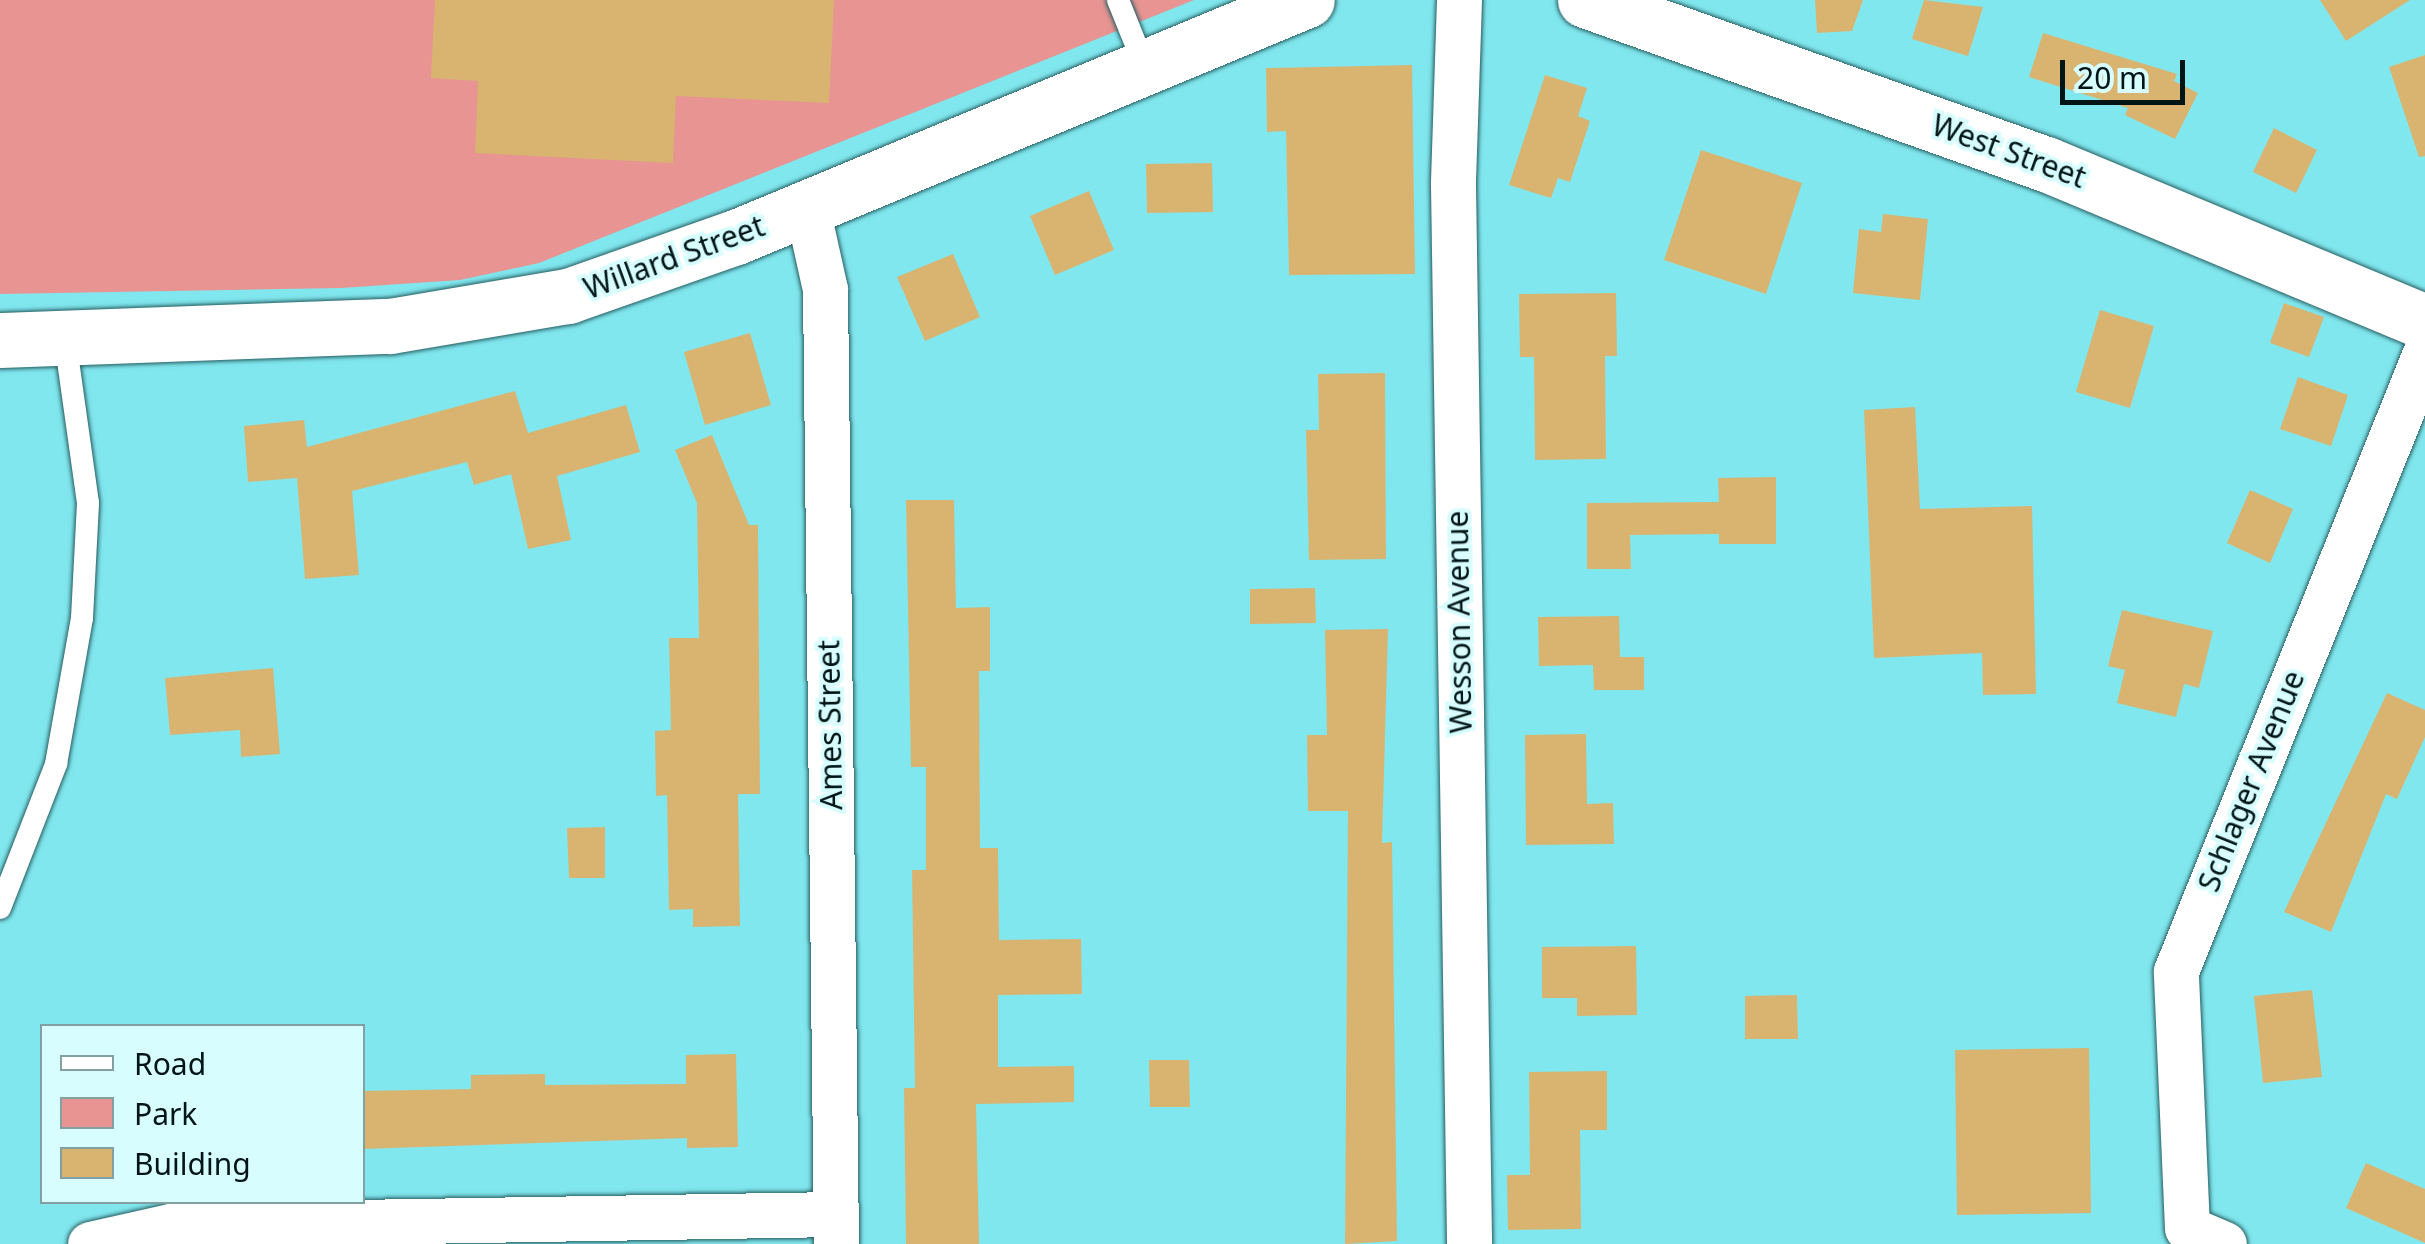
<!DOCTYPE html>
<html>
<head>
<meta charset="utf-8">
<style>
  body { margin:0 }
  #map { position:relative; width:2425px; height:1244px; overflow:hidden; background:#81e7ee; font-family:"Noto Sans",sans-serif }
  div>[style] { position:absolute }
  .green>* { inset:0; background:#e79492 }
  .building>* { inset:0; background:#d9b471 }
  .roads { filter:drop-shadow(0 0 2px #265d61) drop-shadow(0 0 2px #265d61) }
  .lane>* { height:22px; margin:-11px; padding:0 11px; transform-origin:11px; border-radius:11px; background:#fff }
  .street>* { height:45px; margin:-22.5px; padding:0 22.5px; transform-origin:22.5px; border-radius:22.5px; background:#fff }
  .secondary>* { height:55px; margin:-27.5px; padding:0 27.5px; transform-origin:27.5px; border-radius:27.5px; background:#fff }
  span { translate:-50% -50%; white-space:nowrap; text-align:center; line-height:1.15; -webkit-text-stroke:8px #d8fdff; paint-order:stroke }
  .street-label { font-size:30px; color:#011416 }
  .legend { position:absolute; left:40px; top:1024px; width:325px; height:180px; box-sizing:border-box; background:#d8fdff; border:2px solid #82a0a2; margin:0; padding:12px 18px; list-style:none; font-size:30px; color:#011416 }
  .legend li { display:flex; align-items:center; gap:20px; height:50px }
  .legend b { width:50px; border:2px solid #82a0a2 }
  .scale { position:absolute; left:2060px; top:60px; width:125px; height:45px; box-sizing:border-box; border:5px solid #011416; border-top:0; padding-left:12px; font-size:30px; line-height:35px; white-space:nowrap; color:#011416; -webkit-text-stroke:8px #d8fdff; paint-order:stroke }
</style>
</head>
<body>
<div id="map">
  <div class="green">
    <div style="clip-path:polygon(0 0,1194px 0,539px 263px,460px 280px,341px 288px,0 294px)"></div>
  </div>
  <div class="building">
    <div style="clip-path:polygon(435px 0,834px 0,829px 103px,676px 96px,673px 163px,475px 153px,478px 81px,431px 78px)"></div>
    <div style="clip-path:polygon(1815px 0,1863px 0,1852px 31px,1817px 33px)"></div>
    <div style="clip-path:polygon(1924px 0,1983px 7px,1968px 56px,1912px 39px)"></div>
    <div style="clip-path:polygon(2320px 0,2410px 0,2346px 41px)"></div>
    <div style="clip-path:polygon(2043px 33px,2177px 74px,2174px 81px,2198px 93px,2175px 139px,2125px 115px,2128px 108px,2029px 77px)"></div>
    <div style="clip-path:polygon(2425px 55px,2425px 156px,2419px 157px,2389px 67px)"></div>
    <div style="clip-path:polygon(1412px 65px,1415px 274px,1289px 275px,1286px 131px,1267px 132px,1266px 68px)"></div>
    <div style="clip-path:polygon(1545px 75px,1587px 88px,1578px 116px,1590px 121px,1570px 182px,1558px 178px,1551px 198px,1509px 185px)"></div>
    <div style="clip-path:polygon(2274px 128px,2317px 150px,2296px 193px,2253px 172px)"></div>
    <div style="clip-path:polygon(1701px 150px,1802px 183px,1766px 294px,1664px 260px)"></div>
    <div style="clip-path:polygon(1212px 163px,1213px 212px,1147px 213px,1146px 164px)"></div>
    <div style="clip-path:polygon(1089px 191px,1114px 250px,1055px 275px,1030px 216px)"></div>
    <div style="clip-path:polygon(1883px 214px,1928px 219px,1920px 300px,1853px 293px,1859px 229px,1881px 232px)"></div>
    <div style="clip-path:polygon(953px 254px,980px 317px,925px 341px,897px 277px)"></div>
    <div style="clip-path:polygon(1616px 293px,1617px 356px,1605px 356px,1606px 459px,1535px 460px,1534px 357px,1520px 357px,1519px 294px)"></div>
    <div style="clip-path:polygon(2284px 303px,2324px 317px,2309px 357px,2270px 343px)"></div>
    <div style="clip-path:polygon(2100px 310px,2154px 326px,2130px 408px,2076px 392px)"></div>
    <div style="clip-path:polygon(750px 333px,771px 405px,705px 425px,684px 352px)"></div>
    <div style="clip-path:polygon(1385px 373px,1386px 559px,1309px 560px,1306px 430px,1319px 430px,1318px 374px)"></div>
    <div style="clip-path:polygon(2298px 377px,2348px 395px,2331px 446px,2280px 429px)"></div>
    <div style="clip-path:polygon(515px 391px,528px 433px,626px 405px,640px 452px,557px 476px,571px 540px,528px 549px,511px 474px,474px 485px,467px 462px,352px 491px,359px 575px,305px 579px,297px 478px,248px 482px,244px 426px,304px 420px,307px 447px)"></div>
    <div style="clip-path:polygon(1915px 407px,1920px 509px,2032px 506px,2036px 694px,1983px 695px,1982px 653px,1874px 658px,1864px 410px)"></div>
    <div style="clip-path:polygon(712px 435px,749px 525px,758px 525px,760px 794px,738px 794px,740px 926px,693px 927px,693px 909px,669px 910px,667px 795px,656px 796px,655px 731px,671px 730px,669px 638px,699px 638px,697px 503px,675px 450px)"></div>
    <div style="clip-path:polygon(1776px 477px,1776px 544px,1719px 544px,1719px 534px,1630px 535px,1631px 569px,1587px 569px,1587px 503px,1719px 502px,1718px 478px)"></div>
    <div style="clip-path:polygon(2250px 490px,2293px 509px,2270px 563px,2227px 543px)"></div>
    <div style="clip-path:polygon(906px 500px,954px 500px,956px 608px,990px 607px,990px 671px,979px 671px,980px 848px,998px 848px,999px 940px,1081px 939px,1082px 994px,998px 995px,998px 1067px,1074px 1066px,1074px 1102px,976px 1104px,979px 1244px,906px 1244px,904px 1088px,915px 1088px,912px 870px,926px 870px,926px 767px,911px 767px)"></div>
    <div style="clip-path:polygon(1315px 588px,1316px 623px,1250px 624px,1250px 589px)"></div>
    <div style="clip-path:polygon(2122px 610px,2213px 631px,2199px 688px,2184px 684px,2176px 717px,2117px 703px,2125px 670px,2108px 666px)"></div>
    <div style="clip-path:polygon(1619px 616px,1620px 657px,1644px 657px,1644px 690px,1594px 690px,1593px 665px,1539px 666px,1538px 617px)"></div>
    <div style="clip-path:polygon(1388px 629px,1382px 843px,1392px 842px,1397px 1241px,1345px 1244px,1348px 811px,1308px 811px,1307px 735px,1327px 735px,1325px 630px)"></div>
    <div style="clip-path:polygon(273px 668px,280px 754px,241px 757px,240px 730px,170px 735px,165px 678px)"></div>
    <div style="clip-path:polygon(2387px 693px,2425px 710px,2425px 737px,2397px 799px,2386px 794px,2331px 932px,2284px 912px)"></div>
    <div style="clip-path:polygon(1586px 734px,1587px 804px,1613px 803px,1614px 844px,1526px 845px,1525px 735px)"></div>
    <div style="clip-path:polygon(605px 827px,605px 878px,569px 878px,567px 828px)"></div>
    <div style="clip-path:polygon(1636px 946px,1637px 1015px,1577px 1016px,1577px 998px,1542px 998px,1542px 947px)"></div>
    <div style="clip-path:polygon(2312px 990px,2322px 1077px,2263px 1083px,2254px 996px)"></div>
    <div style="clip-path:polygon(1797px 995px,1798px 1039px,1745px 1039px,1745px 996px)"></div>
    <div style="clip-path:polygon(2089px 1048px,2091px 1213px,1957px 1215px,1955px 1050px)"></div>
    <div style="clip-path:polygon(736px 1054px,738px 1147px,687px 1148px,687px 1138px,362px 1149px,362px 1091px,471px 1089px,471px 1075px,545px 1074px,545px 1085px,686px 1084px,686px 1055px)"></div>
    <div style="clip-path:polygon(1149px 1060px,1189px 1060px,1190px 1107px,1150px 1107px)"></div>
    <div style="clip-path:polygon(1607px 1071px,1607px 1130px,1580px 1130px,1581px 1229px,1508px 1230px,1507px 1175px,1530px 1175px,1529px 1072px)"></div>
    <div style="clip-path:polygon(2366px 1163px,2425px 1189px,2425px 1243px,2346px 1208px)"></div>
  </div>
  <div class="roads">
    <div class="lane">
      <div style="left:1118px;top:0;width:72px;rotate:68.1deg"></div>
      <div style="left:0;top:908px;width:155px;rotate:-68.7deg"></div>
      <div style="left:56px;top:764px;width:148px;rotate:-79.9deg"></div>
      <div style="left:82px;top:618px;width:115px;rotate:-87deg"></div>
      <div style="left:88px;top:503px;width:166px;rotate:-98deg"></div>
    </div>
    <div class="street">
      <div style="left:1459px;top:0;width:185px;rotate:91.9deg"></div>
      <div style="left:1453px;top:185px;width:1059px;rotate:89.13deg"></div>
      <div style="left:807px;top:208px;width:83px;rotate:77.5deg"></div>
      <div style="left:825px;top:289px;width:955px;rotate:89.34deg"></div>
      <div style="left:90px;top:1244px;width:86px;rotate:-12.7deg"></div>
      <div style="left:174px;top:1225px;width:662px;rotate:-0.95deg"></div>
      <div style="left:2224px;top:1244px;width:40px;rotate:-156.6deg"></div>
      <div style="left:2187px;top:1228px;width:257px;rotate:-92.5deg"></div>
      <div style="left:2176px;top:971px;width:666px;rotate:-68.05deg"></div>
    </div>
    <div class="secondary">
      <div style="left:1585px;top:0;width:489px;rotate:19.6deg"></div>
      <div style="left:2046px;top:164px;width:411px;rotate:22.6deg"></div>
      <div style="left:0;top:340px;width:390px;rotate:-2.1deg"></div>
      <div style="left:390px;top:326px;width:181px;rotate:-9.6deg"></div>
      <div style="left:568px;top:296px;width:178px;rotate:-19.4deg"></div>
      <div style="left:736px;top:237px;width:618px;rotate:-22.54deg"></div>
    </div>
  </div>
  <div class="street-label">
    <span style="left:2009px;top:151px;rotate:20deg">West Street</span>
    <span style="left:674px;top:257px;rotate:-20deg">Willard Street</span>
    <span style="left:1459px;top:622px;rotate:-91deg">Wesson Avenue</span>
    <span style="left:830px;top:725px;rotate:-91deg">Ames Street</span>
    <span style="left:2251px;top:781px;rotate:-68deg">Schlager Avenue</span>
  </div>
  <ul class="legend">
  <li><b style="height:12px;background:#fff"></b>Road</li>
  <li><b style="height:28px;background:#e79492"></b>Park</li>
  <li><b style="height:28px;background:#d9b471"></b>Building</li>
  </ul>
  <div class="scale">20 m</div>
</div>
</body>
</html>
